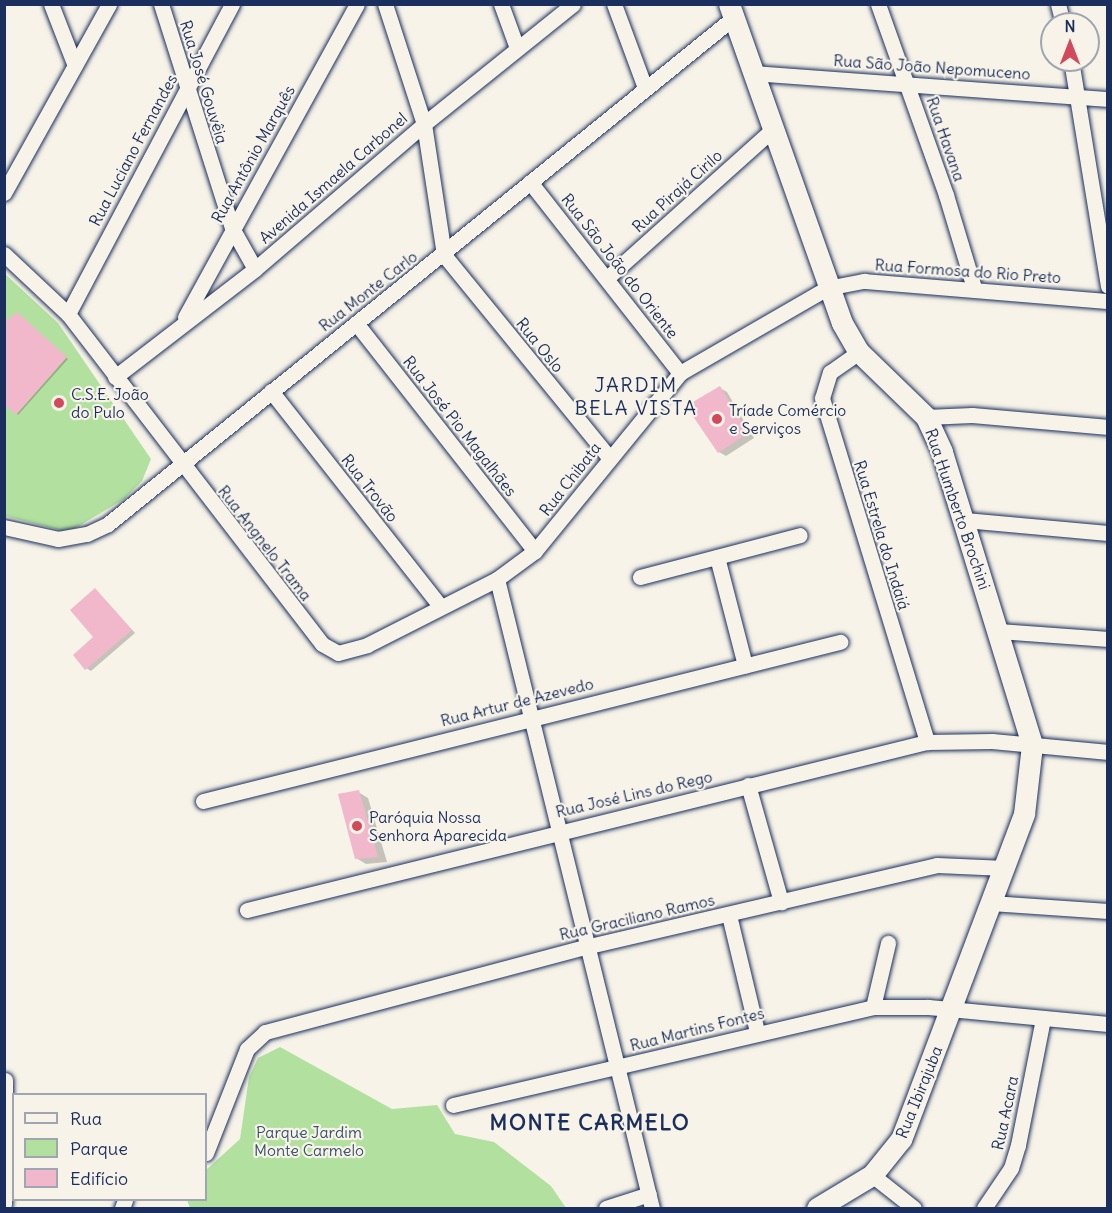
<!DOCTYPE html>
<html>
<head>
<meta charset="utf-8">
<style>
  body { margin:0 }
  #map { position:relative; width:1112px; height:1213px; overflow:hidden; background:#f7f3e8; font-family:Delius,sans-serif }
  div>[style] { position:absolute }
  .green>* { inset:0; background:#b2e09f }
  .shadow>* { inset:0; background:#0003 }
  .building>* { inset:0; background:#f1b8cc }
  .roads { filter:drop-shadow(0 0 2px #1b2f5e) drop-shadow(0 0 2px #1b2f5e) }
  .street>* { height:15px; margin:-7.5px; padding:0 7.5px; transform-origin:7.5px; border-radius:7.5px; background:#f7f3e8 }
  .secondary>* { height:21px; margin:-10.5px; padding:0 10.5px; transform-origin:10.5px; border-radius:10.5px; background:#f7f3e8 }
  .dots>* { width:16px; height:16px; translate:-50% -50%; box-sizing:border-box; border:3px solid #f7f3e8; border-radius:50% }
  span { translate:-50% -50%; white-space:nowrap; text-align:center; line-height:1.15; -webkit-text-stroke:4.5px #f7f3e8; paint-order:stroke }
  .street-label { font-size:16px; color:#1b2f5e }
  .poi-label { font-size:16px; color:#1b2f5e }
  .left { translate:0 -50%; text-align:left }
  .park-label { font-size:16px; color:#39526b }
  .quarter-label { font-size:20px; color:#1b2f5e; letter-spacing:1.5px }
  .district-label { font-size:22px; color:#1b2f5e; font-weight:700; letter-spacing:1.5px }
  .frame { position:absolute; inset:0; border:6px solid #1b2f5e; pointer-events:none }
  .legend { position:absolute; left:12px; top:1093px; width:195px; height:108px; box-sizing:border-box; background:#f7f3e8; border:2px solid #9fa5b1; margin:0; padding:8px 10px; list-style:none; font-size:18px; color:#1b2f5e }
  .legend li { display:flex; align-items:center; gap:12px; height:30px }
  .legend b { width:30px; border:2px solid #9fa5b1 }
  .north { position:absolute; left:1040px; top:12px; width:60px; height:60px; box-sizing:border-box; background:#f7f3e8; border:2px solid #9fa5b1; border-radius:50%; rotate:0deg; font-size:16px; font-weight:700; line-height:24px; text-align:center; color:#1b2f5e }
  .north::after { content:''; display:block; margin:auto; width:21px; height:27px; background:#d1495b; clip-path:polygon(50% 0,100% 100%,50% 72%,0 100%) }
</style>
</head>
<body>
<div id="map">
  <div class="green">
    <div style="clip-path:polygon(4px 273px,58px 323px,151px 459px,142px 481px,124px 499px,74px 529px,63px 531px,5px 516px)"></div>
    <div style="clip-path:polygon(280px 1047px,392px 1109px,437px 1105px,455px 1134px,494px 1142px,551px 1186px,566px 1208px,190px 1208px,187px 1200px,206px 1200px,206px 1170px,240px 1139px,249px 1077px,258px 1058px)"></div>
  </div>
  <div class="shadow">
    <div style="clip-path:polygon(19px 315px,68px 359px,18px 415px,17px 414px)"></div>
    <div style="clip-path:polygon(720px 388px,727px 392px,754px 438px,726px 456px,719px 452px)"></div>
    <div style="clip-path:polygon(96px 590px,135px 633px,91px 671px,86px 668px,96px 637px)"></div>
    <div style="clip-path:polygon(358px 792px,368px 798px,387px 862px,366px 864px,356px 858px)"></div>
  </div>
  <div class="building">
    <div style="clip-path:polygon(17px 312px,67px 357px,16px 415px,4px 404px,4px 322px)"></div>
    <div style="clip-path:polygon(720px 386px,748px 433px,718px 453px,686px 406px)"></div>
    <div style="clip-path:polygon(95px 588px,132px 630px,85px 670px,73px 655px,93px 637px,70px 610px)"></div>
    <div style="clip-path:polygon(359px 790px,378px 857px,355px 859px,338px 794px)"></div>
  </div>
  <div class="roads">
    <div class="street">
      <div style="left:51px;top:4px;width:66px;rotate:68.8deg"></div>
      <div style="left:161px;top:4px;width:235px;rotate:72.4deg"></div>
      <div style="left:232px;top:228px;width:47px;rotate:60.7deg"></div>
      <div style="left:385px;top:4px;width:126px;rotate:72deg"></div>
      <div style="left:424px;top:124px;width:133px;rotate:81.3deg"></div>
      <div style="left:444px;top:255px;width:261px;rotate:50.8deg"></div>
      <div style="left:501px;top:4px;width:47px;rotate:70deg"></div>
      <div style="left:614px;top:4px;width:90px;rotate:69.7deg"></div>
      <div style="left:878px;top:4px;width:203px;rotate:70.4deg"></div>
      <div style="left:946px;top:195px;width:97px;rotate:73.2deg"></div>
      <div style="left:1058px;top:4px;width:21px;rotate:76deg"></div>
      <div style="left:1071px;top:60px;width:229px;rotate:80.7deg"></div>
      <div style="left:753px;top:73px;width:356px;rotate:4.2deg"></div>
      <div style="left:530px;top:182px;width:243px;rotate:51.9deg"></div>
      <div style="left:4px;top:193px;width:216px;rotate:-60.9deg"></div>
      <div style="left:4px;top:254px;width:88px;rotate:43.2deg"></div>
      <div style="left:68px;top:314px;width:416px;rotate:52.4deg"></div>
      <div style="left:322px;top:644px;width:18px;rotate:29deg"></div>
      <div style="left:338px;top:653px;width:30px;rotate:-15deg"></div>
      <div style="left:367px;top:645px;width:146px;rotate:-26.9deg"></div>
      <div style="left:497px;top:579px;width:47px;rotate:-36.4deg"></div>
      <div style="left:535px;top:551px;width:230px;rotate:-50.8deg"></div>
      <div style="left:680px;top:373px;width:170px;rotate:-30deg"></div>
      <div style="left:827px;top:288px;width:38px;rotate:-11deg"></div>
      <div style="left:864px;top:281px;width:245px;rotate:4.7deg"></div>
      <div style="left:607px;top:278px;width:220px;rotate:-41.9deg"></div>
      <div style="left:68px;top:314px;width:351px;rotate:-62.1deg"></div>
      <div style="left:185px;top:317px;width:357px;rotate:-61.2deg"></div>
      <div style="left:356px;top:323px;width:290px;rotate:51.9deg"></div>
      <div style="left:859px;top:352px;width:35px;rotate:145deg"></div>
      <div style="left:830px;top:372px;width:27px;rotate:107deg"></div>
      <div style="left:822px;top:398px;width:360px;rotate:73deg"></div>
      <div style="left:115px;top:377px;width:177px;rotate:-37.6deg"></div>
      <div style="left:255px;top:269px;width:223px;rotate:-40.6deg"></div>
      <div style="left:424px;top:124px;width:191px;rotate:-38.8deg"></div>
      <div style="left:271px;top:391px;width:273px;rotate:51.8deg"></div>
      <div style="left:926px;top:417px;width:46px;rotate:-2.5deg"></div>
      <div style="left:972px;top:415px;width:137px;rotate:5deg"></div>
      <div style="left:964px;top:520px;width:145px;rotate:5.2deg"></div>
      <div style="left:4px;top:527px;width:55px;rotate:12.5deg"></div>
      <div style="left:58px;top:539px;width:29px;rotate:-10deg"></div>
      <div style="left:87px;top:534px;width:23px;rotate:-25deg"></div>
      <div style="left:108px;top:524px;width:804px;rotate:-38.99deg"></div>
      <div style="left:717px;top:557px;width:112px;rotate:75.5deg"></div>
      <div style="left:640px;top:577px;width:165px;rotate:-14.7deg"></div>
      <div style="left:497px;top:579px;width:648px;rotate:76.16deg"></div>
      <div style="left:999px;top:631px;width:109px;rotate:4.2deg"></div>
      <div style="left:748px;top:785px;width:122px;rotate:74.2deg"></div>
      <div style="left:203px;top:801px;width:657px;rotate:-14.02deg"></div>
      <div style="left:991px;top:903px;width:117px;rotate:3.9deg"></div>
      <div style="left:247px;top:910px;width:700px;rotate:-13.88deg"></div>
      <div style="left:927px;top:742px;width:65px;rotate:-0.9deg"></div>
      <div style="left:992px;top:741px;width:117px;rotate:5.4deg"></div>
      <div style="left:729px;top:915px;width:120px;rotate:76.5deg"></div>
      <div style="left:873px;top:1007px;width:66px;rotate:-76.8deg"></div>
      <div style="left:453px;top:1105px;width:431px;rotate:-13.1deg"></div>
      <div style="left:873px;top:1007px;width:55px"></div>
      <div style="left:928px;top:1007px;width:181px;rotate:5.4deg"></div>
      <div style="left:206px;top:1153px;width:112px;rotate:-68.5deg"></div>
      <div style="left:247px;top:1049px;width:25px;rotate:-43deg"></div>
      <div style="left:265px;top:1032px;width:331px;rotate:-14.9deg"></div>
      <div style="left:585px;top:947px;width:361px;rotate:-13.1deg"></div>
      <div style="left:937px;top:865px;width:68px;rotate:2.5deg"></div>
      <div style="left:872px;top:1175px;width:53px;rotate:38.2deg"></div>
      <div style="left:4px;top:1204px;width:124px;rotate:-89.5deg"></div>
      <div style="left:122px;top:1208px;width:9px;rotate:-69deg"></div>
      <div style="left:606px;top:1208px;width:45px;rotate:-18deg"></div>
      <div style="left:984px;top:1208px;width:48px;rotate:-56deg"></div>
      <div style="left:1011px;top:1168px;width:24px;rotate:-73deg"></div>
      <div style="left:1018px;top:1145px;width:128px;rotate:-78.8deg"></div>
    </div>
    <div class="secondary">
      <div style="left:729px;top:4px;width:338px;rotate:70.5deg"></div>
      <div style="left:842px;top:323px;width:34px;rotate:60deg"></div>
      <div style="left:859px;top:352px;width:93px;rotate:44.1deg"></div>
      <div style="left:926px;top:417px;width:38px;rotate:65deg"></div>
      <div style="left:942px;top:452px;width:307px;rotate:72.9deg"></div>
      <div style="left:1032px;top:745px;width:69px;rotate:96.6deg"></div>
      <div style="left:1024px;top:814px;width:347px;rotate:110.7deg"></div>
      <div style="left:901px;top:1139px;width:46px;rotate:128.9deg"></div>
      <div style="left:872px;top:1175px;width:64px;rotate:149deg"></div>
    </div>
  </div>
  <div class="dots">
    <div style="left:59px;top:403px;background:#d1495b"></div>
    <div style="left:717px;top:419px;background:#d1495b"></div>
    <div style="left:357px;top:826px;background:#d1495b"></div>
  </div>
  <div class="street-label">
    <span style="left:932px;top:67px;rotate:4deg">Rua São João Nepomuceno</span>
    <span style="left:204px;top:82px;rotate:73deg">Rua José Gouvêia</span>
    <span style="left:946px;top:139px;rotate:71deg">Rua Havana</span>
    <span style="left:133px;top:150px;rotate:-62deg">Rua Luciano Fernandes</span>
    <span style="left:253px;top:154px;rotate:-61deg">Rua Antônio Marquês</span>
    <span style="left:333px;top:178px;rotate:-41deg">Avenida Ismaela Carbonel</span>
    <span style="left:677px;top:191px;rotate:-42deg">Rua Pirajá Cirilo</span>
    <span style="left:620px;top:266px;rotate:52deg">Rua São João do Oriente</span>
    <span style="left:968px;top:271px;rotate:4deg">Rua Formosa do Rio Preto</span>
    <span style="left:368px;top:291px;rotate:-38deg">Rua Monte Carlo</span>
    <span style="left:540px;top:345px;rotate:51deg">Rua Oslo</span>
    <span style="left:460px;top:426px;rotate:52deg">Rua José Pio Magalhães</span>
    <span style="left:570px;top:479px;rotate:-52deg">Rua Chibata</span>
    <span style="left:370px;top:488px;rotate:52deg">Rua Trovão</span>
    <span style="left:958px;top:509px;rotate:71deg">Rua Humberto Brochini</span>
    <span style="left:882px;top:535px;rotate:73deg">Rua Estrela do Indaiá</span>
    <span style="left:265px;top:543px;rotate:52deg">Rua Angnelo Trama</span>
    <span style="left:517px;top:702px;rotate:-14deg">Rua Artur de Azevedo</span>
    <span style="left:634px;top:794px;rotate:-13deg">Rua José Lins do Rego</span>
    <span style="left:637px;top:917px;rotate:-13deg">Rua Graciliano Ramos</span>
    <span style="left:697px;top:1029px;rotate:-14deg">Rua Martins Fontes</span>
    <span style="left:919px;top:1092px;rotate:-68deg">Rua Ibirajuba</span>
    <span style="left:1005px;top:1113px;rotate:-78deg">Rua Acara</span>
  </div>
  <div class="poi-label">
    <span class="left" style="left:71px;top:403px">C.S.E. João<br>do Pulo</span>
    <span class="left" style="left:729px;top:419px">Tríade Comércio<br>e Serviços</span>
    <span class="left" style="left:369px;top:826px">Paróquia Nossa<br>Senhora Aparecida</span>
  </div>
  <div class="park-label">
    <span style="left:309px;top:1141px">Parque Jardim<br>Monte Carmelo</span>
  </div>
  <div class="quarter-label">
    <span style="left:636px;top:396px">JARDIM<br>BELA VISTA</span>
  </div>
  <div class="district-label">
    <span style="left:590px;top:1123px">MONTE CARMELO</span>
  </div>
  <div class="frame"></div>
  <ul class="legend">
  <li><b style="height:8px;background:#f7f3e8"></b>Rua</li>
  <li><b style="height:16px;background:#b2e09f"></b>Parque</li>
  <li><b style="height:16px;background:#f1b8cc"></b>Edifício</li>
  </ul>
  <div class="north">N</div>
</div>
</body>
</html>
